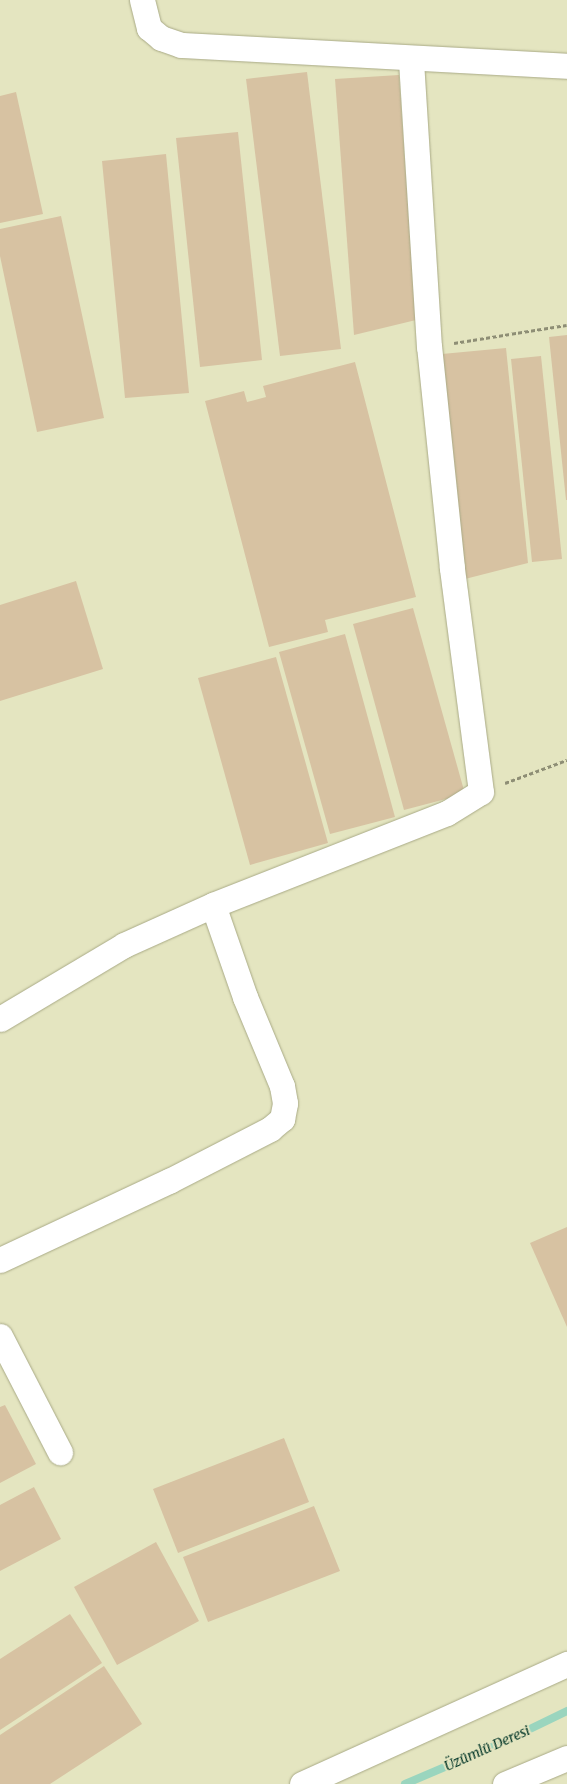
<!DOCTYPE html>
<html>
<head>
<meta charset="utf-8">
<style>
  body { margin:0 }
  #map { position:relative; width:567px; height:1784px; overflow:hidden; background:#e4e5c0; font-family:Merriweather,serif }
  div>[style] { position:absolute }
  .stream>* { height:8px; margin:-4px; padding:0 4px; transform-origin:4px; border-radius:4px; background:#9ad5be }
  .building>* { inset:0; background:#d7c2a2 }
  .path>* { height:3px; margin-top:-1.5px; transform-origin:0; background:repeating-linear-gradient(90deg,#8e8e75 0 4px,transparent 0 6.5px) }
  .roads { filter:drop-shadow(0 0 1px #a9aa86) drop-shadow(0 0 1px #a9aa86) }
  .minor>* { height:25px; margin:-12.5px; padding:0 12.5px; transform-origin:12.5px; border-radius:12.5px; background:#fff }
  span { translate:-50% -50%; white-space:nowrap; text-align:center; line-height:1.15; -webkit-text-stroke:4px #e4e5c0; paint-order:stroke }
  .water-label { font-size:14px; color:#003526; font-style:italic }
</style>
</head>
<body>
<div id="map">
  <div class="stream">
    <div style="left:405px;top:1784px;width:102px;rotate:-23.1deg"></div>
    <div style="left:499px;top:1744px;width:76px;rotate:-25.9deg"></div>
  </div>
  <div class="building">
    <div style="clip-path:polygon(307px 72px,341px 349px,280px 356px,246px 79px)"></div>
    <div style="clip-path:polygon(399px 75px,416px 320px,354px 335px,335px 79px)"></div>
    <div style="clip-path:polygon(16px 92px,43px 214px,0 223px,0 96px)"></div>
    <div style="clip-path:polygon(238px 132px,262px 360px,200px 367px,176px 138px)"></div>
    <div style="clip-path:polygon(166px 154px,189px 393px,125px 398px,102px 161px)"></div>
    <div style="clip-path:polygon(61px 216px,104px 418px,37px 432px,0 256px,0 229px)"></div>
    <div style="clip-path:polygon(567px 335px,567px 500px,566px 500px,549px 337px)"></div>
    <div style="clip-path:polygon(506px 348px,528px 563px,465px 579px,442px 354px)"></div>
    <div style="clip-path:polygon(541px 356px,562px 559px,532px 562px,511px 359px)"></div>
    <div style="clip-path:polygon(355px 362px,416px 597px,325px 620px,328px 632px,269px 647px,205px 401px,244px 391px,247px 402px,266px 397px,263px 386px)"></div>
    <div style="clip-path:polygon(76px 581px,103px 669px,0 701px,0 605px)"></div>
    <div style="clip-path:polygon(413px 608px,465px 794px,404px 810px,353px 624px)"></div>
    <div style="clip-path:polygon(345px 634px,395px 817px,330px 834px,279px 652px)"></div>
    <div style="clip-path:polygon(276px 657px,328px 843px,250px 865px,198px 678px)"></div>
    <div style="clip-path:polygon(567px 1227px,567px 1327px,530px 1243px)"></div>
    <div style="clip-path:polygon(5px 1405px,36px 1464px,0 1483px,0 1407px)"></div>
    <div style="clip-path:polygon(284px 1438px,309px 1502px,178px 1553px,153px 1489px)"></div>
    <div style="clip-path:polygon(34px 1487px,61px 1539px,0 1571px,0 1505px)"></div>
    <div style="clip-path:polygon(314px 1506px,340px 1571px,208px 1622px,183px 1557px)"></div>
    <div style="clip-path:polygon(156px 1542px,199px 1621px,117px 1665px,74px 1587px)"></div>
    <div style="clip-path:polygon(70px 1614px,102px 1663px,0 1730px,0 1659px)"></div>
    <div style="clip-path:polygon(104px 1666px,142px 1724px,50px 1784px,0 1784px,0 1735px)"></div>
  </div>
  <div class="path">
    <div style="left:454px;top:343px;width:114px;rotate:-9.1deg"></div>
    <div style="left:505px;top:783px;width:66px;rotate:-20.4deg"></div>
  </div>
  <div class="roads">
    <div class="minor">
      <div style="left:142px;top:0;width:29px;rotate:76deg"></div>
      <div style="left:149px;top:28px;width:16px;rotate:40deg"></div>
      <div style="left:161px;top:38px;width:21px;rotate:19deg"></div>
      <div style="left:181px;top:45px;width:387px;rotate:3.1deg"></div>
      <div style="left:0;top:1019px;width:144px;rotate:-30.8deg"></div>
      <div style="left:124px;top:945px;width:98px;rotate:-24.2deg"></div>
      <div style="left:213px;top:905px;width:251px;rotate:-21.5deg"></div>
      <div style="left:447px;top:813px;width:40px;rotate:-32deg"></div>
      <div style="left:481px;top:792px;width:226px;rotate:-97.4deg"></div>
      <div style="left:452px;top:568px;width:222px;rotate:-95.9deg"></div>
      <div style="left:429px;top:347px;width:289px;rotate:-93.6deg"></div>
      <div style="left:0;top:1260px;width:187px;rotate:-25.1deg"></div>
      <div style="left:169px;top:1181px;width:114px;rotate:-27.2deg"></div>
      <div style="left:270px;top:1129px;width:16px;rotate:-40deg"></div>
      <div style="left:282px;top:1119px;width:16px;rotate:-79deg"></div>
      <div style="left:285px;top:1103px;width:17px;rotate:-100deg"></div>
      <div style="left:282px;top:1086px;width:96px;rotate:-112.6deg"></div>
      <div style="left:245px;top:997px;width:97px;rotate:-109.2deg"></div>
      <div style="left:0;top:1336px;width:131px;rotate:62.7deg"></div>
      <div style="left:302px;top:1784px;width:291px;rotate:-24.4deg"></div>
      <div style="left:505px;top:1784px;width:67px;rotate:-22.8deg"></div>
    </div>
  </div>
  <div class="water-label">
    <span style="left:487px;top:1748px;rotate:-24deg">Üzümlü Deresi</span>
  </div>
</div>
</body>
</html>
